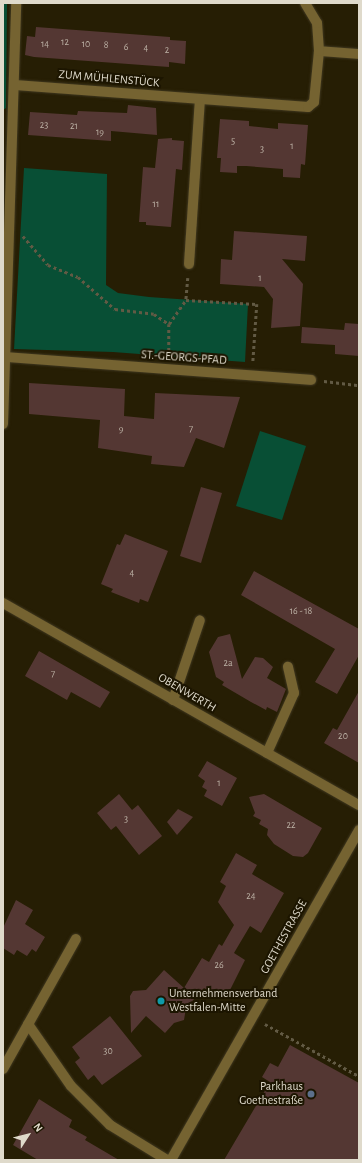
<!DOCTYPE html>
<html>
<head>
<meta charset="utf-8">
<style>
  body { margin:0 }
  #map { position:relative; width:362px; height:1163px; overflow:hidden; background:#261e04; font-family:"Alegreya Sans",sans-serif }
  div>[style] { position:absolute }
  .green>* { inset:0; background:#084f35 }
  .building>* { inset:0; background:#543733 }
  .path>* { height:2.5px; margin-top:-1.25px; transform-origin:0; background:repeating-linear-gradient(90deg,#625a44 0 3px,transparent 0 6px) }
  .roads { filter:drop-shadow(0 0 1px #403820) drop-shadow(0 0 1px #403820) }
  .minor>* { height:10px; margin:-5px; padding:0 5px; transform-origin:5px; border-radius:5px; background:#756331 }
  .dots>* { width:11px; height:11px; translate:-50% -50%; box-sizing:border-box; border:2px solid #1c1500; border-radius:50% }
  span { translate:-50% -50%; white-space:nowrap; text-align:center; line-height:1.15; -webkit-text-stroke:4px #1c1500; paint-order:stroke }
  .number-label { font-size:10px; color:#bcb1a5 }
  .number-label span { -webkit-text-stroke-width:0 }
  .street-label { font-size:12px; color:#dfdacb }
  .poi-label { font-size:12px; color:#dfdacb }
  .left { translate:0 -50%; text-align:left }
  .right { translate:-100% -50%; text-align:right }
  .frame { position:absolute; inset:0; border:4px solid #dfdacb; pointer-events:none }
  .north { position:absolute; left:8px; top:1115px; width:40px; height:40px; -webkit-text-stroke:3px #1c1500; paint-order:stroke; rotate:54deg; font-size:11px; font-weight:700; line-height:16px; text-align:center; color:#dfdacb }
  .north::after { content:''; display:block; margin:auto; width:14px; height:18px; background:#dfdacb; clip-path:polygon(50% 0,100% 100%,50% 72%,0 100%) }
</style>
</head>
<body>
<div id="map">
  <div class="green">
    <div style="clip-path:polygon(3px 3px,7px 3px,6px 108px,3px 110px)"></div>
    <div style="clip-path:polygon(24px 168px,107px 174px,106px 285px,118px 293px,149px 297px,248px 304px,245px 362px,113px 352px,14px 349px)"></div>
    <div style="clip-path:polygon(260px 431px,306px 446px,282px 520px,236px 506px)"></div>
  </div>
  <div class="building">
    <div style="clip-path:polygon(36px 27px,170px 37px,170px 40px,186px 41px,185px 64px,169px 62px,169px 67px,34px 57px,25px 55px,27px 36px,35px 37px)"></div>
    <div style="clip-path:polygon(128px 105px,156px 108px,157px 135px,111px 131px,111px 141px,28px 135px,30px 112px,77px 115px,78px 111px,127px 113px)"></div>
    <div style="clip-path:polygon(220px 119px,249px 121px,249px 126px,278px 129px,278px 123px,308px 125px,305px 165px,301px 164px,300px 178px,283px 177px,283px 169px,246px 166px,237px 166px,237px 173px,220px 172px,221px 158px,217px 158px)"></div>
    <div style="clip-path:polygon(172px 138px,172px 140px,184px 141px,182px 170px,176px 169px,171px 227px,146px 225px,146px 222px,139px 222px,143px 167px,155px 168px,158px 139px)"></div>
    <div style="clip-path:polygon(234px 231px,307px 236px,305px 261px,282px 259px,303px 284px,300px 326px,271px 328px,273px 299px,264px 287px,220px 284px,221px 259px,232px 260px)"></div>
    <div style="clip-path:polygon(345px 323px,359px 324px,359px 356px,335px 354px,335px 345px,301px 343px,302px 327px,344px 330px)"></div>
    <div style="clip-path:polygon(29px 383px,125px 389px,124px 416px,154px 419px,155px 393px,240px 397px,224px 448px,196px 438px,184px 467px,151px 464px,152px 456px,98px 448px,100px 420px,29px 414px)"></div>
    <div style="clip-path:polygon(201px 487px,222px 493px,201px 563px,180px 556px)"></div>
    <div style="clip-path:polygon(125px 534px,168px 551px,148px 602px,140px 599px,139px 603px,111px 592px,113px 589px,101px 584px,117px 544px,120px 545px)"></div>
    <div style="clip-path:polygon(254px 571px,359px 629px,359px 655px,337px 694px,315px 682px,335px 649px,241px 595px)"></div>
    <div style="clip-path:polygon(230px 634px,242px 679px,255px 657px,263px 658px,273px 667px,267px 678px,286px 689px,277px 712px,267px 707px,266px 710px,251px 702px,222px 685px,224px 682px,216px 677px,209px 652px,218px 637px)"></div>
    <div style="clip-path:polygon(39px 651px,110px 692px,100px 708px,71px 692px,67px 700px,25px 676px)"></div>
    <div style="clip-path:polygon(359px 691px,359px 763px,324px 743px,333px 728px,337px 730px)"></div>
    <div style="clip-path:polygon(207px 761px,237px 778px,222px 806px,204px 796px,207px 790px,202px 787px,205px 781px,198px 776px)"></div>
    <div style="clip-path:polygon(119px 794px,132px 810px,138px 805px,162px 836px,139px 855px,116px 826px,111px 830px,97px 813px)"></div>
    <div style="clip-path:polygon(264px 794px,322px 828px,308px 853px,303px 857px,293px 856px,274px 844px,267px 835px,268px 829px,259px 824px,261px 820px,253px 816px,255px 813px,249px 797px)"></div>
    <div style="clip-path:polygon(178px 809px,193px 817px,177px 835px,167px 822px)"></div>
    <div style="clip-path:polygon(236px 853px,257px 865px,252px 874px,284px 893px,261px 933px,250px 926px,234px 953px,245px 960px,230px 990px,223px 999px,204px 988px,186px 1008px,184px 1020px,174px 1023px,165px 1033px,146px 1016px,131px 1033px,130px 996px,133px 991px,146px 990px,164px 970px,184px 988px,202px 958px,209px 962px,219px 944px,222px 946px,234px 925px,218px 902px,226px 886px,220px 882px)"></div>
    <div style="clip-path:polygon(16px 900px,33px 910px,25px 924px,45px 937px,36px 952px,32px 949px,27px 956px,17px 950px,14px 955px,3px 948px,3px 928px)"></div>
    <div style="clip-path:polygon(110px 1016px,142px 1056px,102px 1085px,94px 1075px,88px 1080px,75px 1062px,80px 1058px,72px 1047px)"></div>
    <div style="clip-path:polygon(290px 1045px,359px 1083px,359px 1160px,224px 1160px,270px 1082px,262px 1077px,270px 1063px,278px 1067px)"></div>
    <div style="clip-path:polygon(39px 1099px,72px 1120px,69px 1127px,87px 1137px,85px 1140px,119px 1160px,38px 1160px,13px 1145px)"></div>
  </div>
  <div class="path">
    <div style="left:23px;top:236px;width:38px;rotate:49deg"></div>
    <div style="left:48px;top:265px;width:32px;rotate:22deg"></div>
    <div style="left:78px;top:277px;width:49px;rotate:40.9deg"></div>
    <div style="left:115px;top:309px;width:39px;rotate:7deg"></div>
    <div style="left:154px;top:314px;width:18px;rotate:34deg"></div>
    <div style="left:169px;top:324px;width:31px;rotate:90deg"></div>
    <div style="left:188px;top:278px;width:22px;rotate:95deg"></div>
    <div style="left:186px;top:300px;width:71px;rotate:3.2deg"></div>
    <div style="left:257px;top:304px;width:58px;rotate:93.9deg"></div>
    <div style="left:169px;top:324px;width:29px;rotate:-55deg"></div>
    <div style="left:324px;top:381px;width:35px;rotate:7deg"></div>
    <div style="left:265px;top:1024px;width:107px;rotate:29deg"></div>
  </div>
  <div class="roads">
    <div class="minor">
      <div style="left:319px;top:51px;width:40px;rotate:4.3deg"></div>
      <div style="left:15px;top:85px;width:294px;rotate:4.3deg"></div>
      <div style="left:308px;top:107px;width:8px;rotate:-40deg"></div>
      <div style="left:314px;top:102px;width:51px;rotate:-84.4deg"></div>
      <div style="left:319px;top:51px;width:28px;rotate:-94deg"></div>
      <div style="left:317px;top:23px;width:23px;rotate:-121deg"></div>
      <div style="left:189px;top:264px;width:164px;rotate:-86.2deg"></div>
      <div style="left:6px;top:357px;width:306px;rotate:4.3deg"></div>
      <div style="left:3px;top:424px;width:421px;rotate:-88.2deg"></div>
      <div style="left:3px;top:603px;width:409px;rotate:29.6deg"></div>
      <div style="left:173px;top:700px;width:84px;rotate:-71.4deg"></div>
      <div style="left:267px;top:753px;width:66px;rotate:-65.8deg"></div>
      <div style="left:294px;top:693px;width:27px;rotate:-103deg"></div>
      <div style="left:28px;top:1024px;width:75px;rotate:55.3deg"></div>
      <div style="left:71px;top:1086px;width:55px;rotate:45deg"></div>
      <div style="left:110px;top:1125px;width:67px;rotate:31.6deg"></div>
      <div style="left:3px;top:1069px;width:149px;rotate:-60.7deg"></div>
      <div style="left:171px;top:1160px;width:380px;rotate:-60.3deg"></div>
    </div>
  </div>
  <div class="dots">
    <div style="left:161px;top:1001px;background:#0f9aa8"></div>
    <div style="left:311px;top:1094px;background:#5c6f8a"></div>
  </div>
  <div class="number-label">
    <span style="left:65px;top:43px">12</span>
    <span style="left:45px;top:45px">14</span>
    <span style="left:86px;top:45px">10</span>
    <span style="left:106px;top:46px">8</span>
    <span style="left:126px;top:48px">6</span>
    <span style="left:146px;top:49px">4</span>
    <span style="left:167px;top:51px">2</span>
    <span style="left:44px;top:126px">23</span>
    <span style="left:74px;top:127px">21</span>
    <span style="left:100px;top:133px">19</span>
    <span style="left:233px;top:142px">5</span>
    <span style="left:292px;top:147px">1</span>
    <span style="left:262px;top:150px">3</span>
    <span style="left:156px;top:205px">11</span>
    <span style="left:260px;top:279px">1</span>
    <span style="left:121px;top:430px">9</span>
    <span style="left:191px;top:430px">7</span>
    <span style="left:132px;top:574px">4</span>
    <span style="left:301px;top:612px">16 - 18</span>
    <span style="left:228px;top:664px">2a</span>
    <span style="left:53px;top:675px">7</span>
    <span style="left:343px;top:737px">20</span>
    <span style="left:219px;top:784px">1</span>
    <span style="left:126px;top:820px">3</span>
    <span style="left:291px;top:826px">22</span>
    <span style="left:251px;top:897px">24</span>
    <span style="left:219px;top:966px">26</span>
    <span style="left:108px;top:1052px">30</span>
  </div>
  <div class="street-label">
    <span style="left:109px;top:79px;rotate:5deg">ZUM MÜHLENSTÜCK</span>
    <span style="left:184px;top:358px;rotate:4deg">ST.-GEORGS-PFAD</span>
    <span style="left:187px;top:693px;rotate:30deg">OBENWERTH</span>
    <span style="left:284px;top:937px;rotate:-61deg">GOETHESTRASSE</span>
  </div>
  <div class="poi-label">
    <span class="left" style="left:169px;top:1001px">Unternehmensverband<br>Westfalen-Mitte</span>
    <span class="right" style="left:303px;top:1094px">Parkhaus<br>Goethestraße</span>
  </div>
  <div class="frame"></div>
  <div class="north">N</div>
</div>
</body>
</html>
